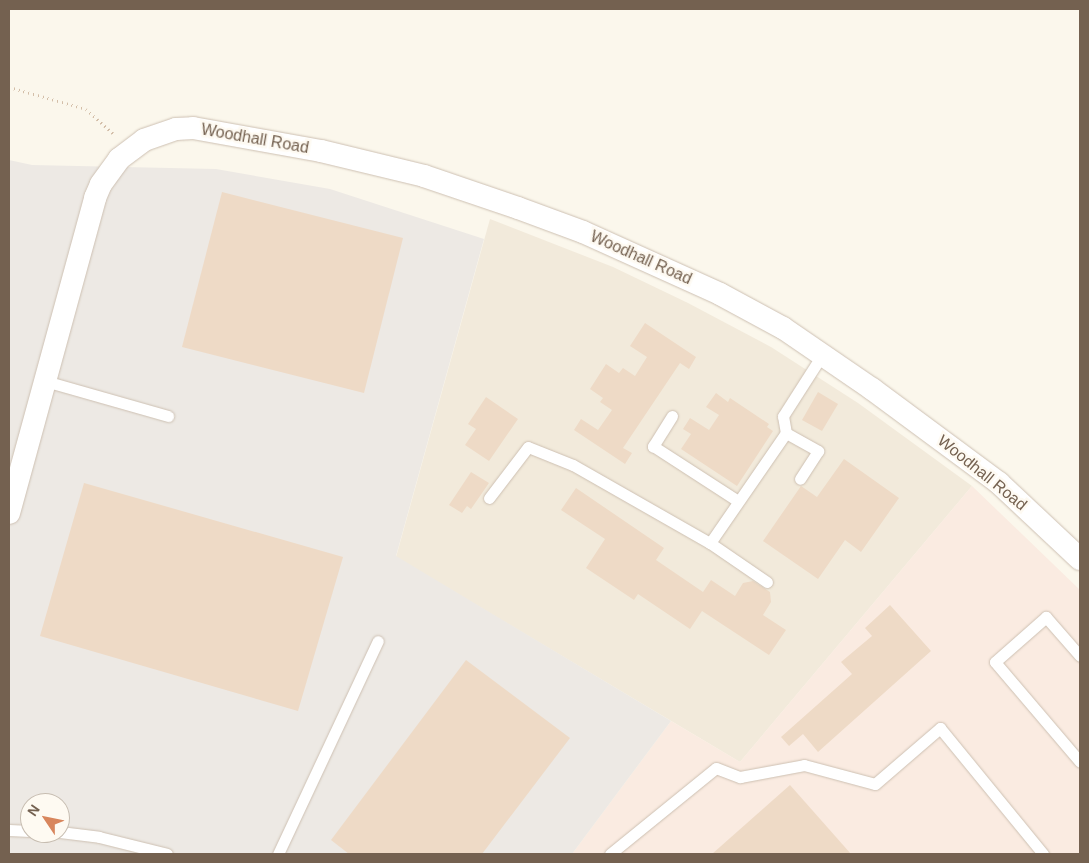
<!DOCTYPE html>
<html>
<head>
<meta charset="utf-8">
<style>
  body { margin:0 }
  #map { position:relative; width:1089px; height:863px; overflow:hidden; background:#fbf7ec; font-family:Helvetica,sans-serif }
  div>[style] { position:absolute }
  .residential>* { inset:0; background:#f2eadb }
  .commercial>* { inset:0; background:#faebe1 }
  .industrial>* { inset:0; background:#ede9e4 }
  .building>* { inset:0; background:#eedac6 }
  .path>* { height:3px; margin-top:-1.5px; transform-origin:0; background:repeating-linear-gradient(90deg,#d3bea8 0 1px,transparent 0 5px) }
  .roads { filter:drop-shadow(0 0 1px #cdc0b2) drop-shadow(0 0 1px #cdc0b2) }
  .lane>* { height:11px; margin:-5.5px; padding:0 5.5px; transform-origin:5.5px; border-radius:5.5px; background:#fff }
  .street>* { height:22px; margin:-11px; padding:0 11px; transform-origin:11px; border-radius:11px; background:#fff }
  span { translate:-50% -50%; white-space:nowrap; text-align:center; line-height:1.15; -webkit-text-stroke:5px #fefaf2; paint-order:stroke }
  .street-label { font-size:16px; color:#746150 }
  .frame { position:absolute; inset:0; border:10px solid #746150; pointer-events:none }
  .north { position:absolute; left:20px; top:793px; width:50px; height:50px; box-sizing:border-box; background:#fefaf2; border:1px solid #c7bdb1; border-radius:50%; rotate:304deg; font-size:14px; font-weight:700; line-height:20px; text-align:center; color:#746150 }
  .north::after { content:''; display:block; margin:auto; width:18px; height:22px; background:#d8865d; clip-path:polygon(50% 0,100% 100%,50% 72%,0 100%) }
</style>
</head>
<body>
<div id="map">
  <div class="residential">
    <div style="clip-path:polygon(490px 219px,613px 267px,688px 303px,771px 347px,858px 403px,972px 486px,740px 762px,396px 557px)"></div>
  </div>
  <div class="commercial">
    <div style="clip-path:polygon(972px 486px,1080px 590px,1080px 854px,572px 854px,671px 721px,740px 762px)"></div>
  </div>
  <div class="industrial">
    <div style="clip-path:polygon(evenodd,9px 160px,32px 165px,216px 169px,330px 189px,484px 239px,396px 556px,671px 721px,572px 854px,9px 854px,9px 160px,30px 803px,60px 803px,60px 833px,30px 833px,30px 803px)"></div>
  </div>
  <div class="building">
    <div style="clip-path:polygon(222px 192px,403px 238px,364px 393px,182px 347px)"></div>
    <div style="clip-path:polygon(645px 323px,696px 357px,689px 369px,680px 363px,623px 448px,632px 453px,625px 464px,574px 430px,581px 419px,598px 430px,612px 410px,600px 402px,603px 398px,590px 389px,606px 364px,619px 373px,623px 368px,635px 376px,647px 357px,630px 346px)"></div>
    <div style="clip-path:polygon(818px 392px,838px 404px,822px 431px,802px 420px)"></div>
    <div style="clip-path:polygon(716px 393px,728px 402px,730px 398px,769px 424px,767px 427px,773px 431px,737px 486px,681px 449px,691px 434px,683px 429px,690px 418px,709px 430px,719px 415px,706px 407px)"></div>
    <div style="clip-path:polygon(486px 397px,518px 419px,489px 461px,465px 445px,476px 429px,468px 424px)"></div>
    <div style="clip-path:polygon(844px 459px,899px 498px,861px 552px,845px 540px,818px 579px,763px 541px,801px 486px,817px 497px)"></div>
    <div style="clip-path:polygon(471px 472px,489px 483px,471px 509px,467px 506px,462px 513px,449px 505px)"></div>
    <div style="clip-path:polygon(84px 483px,343px 557px,298px 711px,40px 636px)"></div>
    <div style="clip-path:polygon(576px 488px,664px 548px,656px 560px,703px 592px,711px 580px,735px 596px,743px 583px,753px 581px,770px 592px,771px 602px,763px 615px,786px 630px,769px 655px,702px 611px,690px 629px,638px 594px,634px 600px,586px 568px,605px 539px,561px 510px)"></div>
    <div style="clip-path:polygon(890px 605px,931px 651px,818px 752px,803px 734px,789px 746px,781px 737px,852px 674px,841px 662px,872px 636px,865px 628px)"></div>
    <div style="clip-path:polygon(466px 660px,570px 738px,482px 854px,349px 854px,331px 840px)"></div>
    <div style="clip-path:polygon(790px 785px,851px 854px,712px 854px)"></div>
  </div>
  <div class="path">
    <div style="left:9px;top:87px;width:80px;rotate:15.9deg"></div>
    <div style="left:86px;top:109px;width:39px;rotate:42deg"></div>
  </div>
  <div class="roads">
    <div class="lane">
      <div style="left:45px;top:381px;width:128px;rotate:15.9deg"></div>
      <div style="left:672px;top:416px;width:36px;rotate:122deg"></div>
      <div style="left:653px;top:446px;width:101px;rotate:32.9deg"></div>
      <div style="left:786px;top:433px;width:37px;rotate:29deg"></div>
      <div style="left:818px;top:451px;width:33px;rotate:123deg"></div>
      <div style="left:489px;top:498px;width:64px;rotate:-52.6deg"></div>
      <div style="left:528px;top:447px;width:48px;rotate:21.8deg"></div>
      <div style="left:573px;top:465px;width:158px;rotate:29.7deg"></div>
      <div style="left:710px;top:543px;width:69px;rotate:34.4deg"></div>
      <div style="left:710px;top:543px;width:134px;rotate:-55.4deg"></div>
      <div style="left:786px;top:433px;width:17px;rotate:-100deg"></div>
      <div style="left:783px;top:416px;width:72px;rotate:-57.4deg"></div>
      <div style="left:1080px;top:656px;width:52px;rotate:-131.1deg"></div>
      <div style="left:1046px;top:617px;width:68px;rotate:138.6deg"></div>
      <div style="left:995px;top:662px;width:131px;rotate:49.6deg"></div>
      <div style="left:9px;top:830px;width:21px;rotate:3deg"></div>
      <div style="left:60px;top:832px;width:39px;rotate:7deg"></div>
      <div style="left:99px;top:837px;width:70px;rotate:14deg"></div>
      <div style="left:278px;top:854px;width:235px;rotate:-64.9deg"></div>
      <div style="left:610px;top:854px;width:136px;rotate:-39.1deg"></div>
      <div style="left:716px;top:768px;width:26px;rotate:21deg"></div>
      <div style="left:740px;top:777px;width:65px;rotate:-10.6deg"></div>
      <div style="left:804px;top:765px;width:73px;rotate:15deg"></div>
      <div style="left:875px;top:784px;width:86px;rotate:-40.7deg"></div>
      <div style="left:940px;top:728px;width:163px;rotate:50.7deg"></div>
    </div>
    <div class="street">
      <div style="left:9px;top:513px;width:327px;rotate:-74.7deg"></div>
      <div style="left:95px;top:198px;width:15px;rotate:-67deg"></div>
      <div style="left:101px;top:184px;width:31px;rotate:-54deg"></div>
      <div style="left:119px;top:159px;width:31px;rotate:-37deg"></div>
      <div style="left:144px;top:140px;width:34px;rotate:-19deg"></div>
      <div style="left:176px;top:129px;width:17px;rotate:-3deg"></div>
      <div style="left:193px;top:128px;width:130px;rotate:10.2deg"></div>
      <div style="left:321px;top:151px;width:106px;rotate:13.6deg"></div>
      <div style="left:424px;top:176px;width:99px;rotate:18.8deg"></div>
      <div style="left:518px;top:208px;width:69px;rotate:20.3deg"></div>
      <div style="left:583px;top:232px;width:150px;rotate:24.3deg"></div>
      <div style="left:720px;top:294px;width:72px;rotate:28.4deg"></div>
      <div style="left:783px;top:328px;width:108px;rotate:34.4deg"></div>
      <div style="left:872px;top:389px;width:158px;rotate:36.5deg"></div>
      <div style="left:999px;top:483px;width:111px;rotate:43.2deg"></div>
    </div>
  </div>
  <div class="street-label">
    <span style="left:255px;top:139px;rotate:10deg">Woodhall Road</span>
    <span style="left:641px;top:258px;rotate:24deg">Woodhall Road</span>
    <span style="left:982px;top:473px;rotate:39deg">Woodhall Road</span>
  </div>
  <div class="frame"></div>
  <div class="north">N</div>
</div>
</body>
</html>
